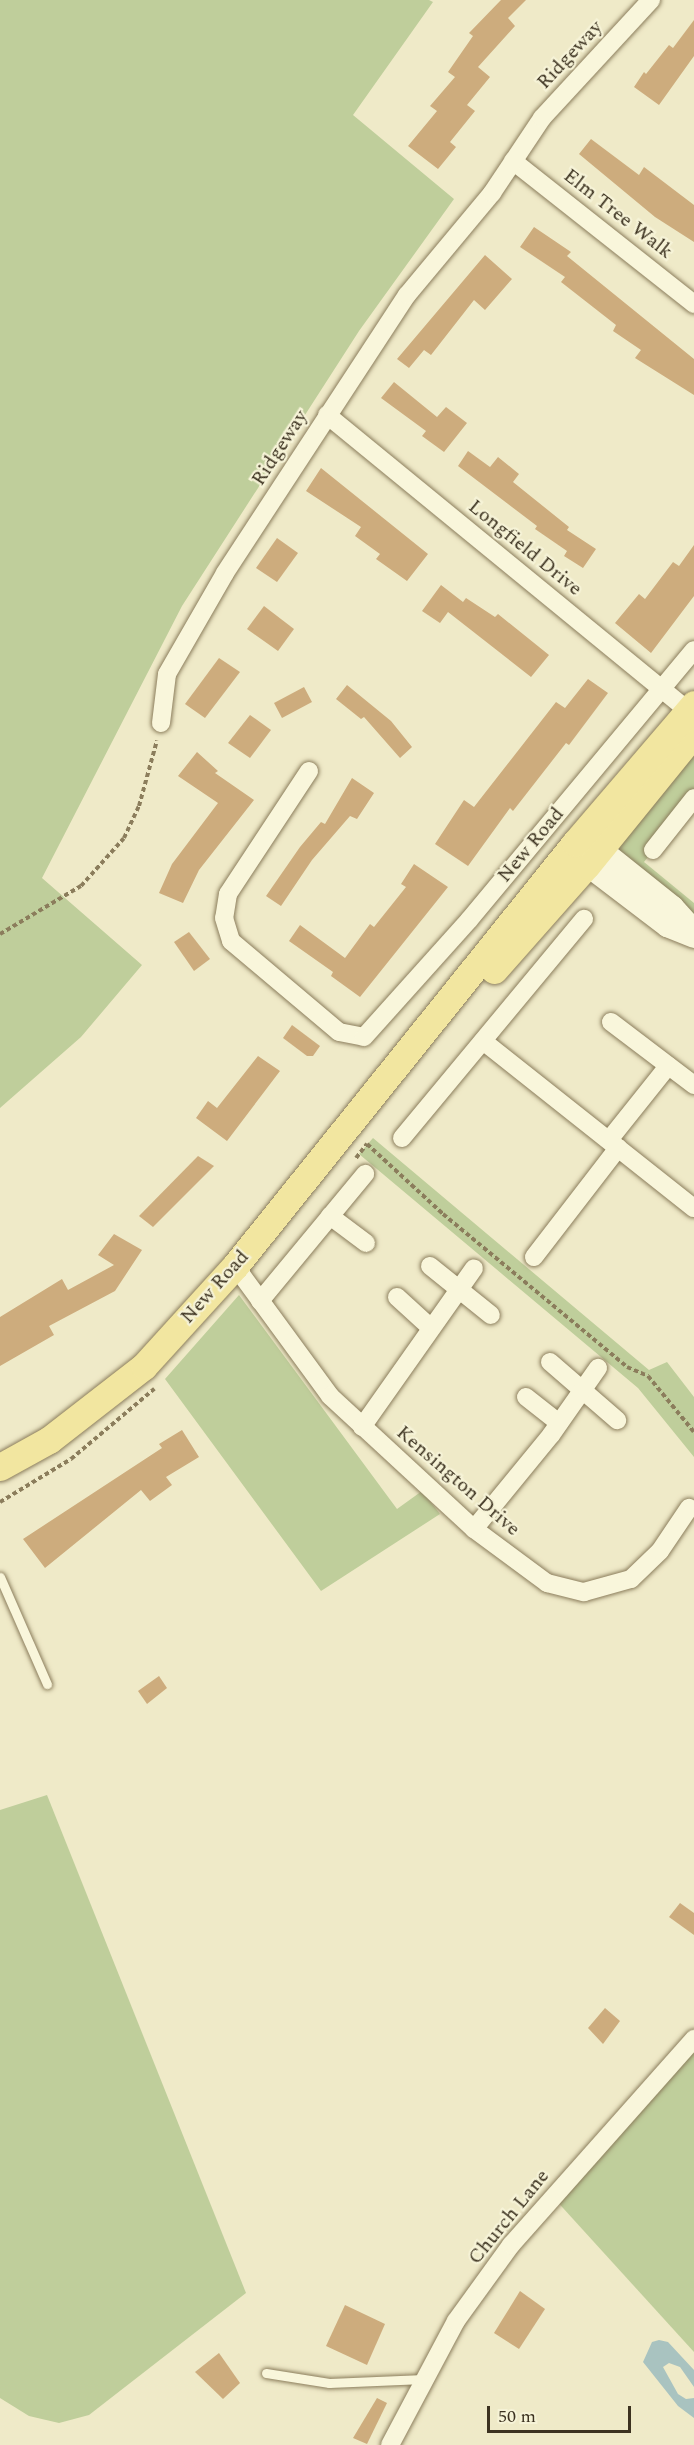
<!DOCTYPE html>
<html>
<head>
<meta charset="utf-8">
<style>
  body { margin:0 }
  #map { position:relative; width:694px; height:2445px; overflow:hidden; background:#efeac8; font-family:Spectral,serif }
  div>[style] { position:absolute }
  .green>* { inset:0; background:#bfce9b }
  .water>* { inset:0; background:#a9c3c0 }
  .building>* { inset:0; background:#cdac7d }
  .path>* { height:4px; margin-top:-2px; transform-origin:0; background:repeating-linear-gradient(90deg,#8b7d5c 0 4.5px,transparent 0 7.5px) }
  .roads { filter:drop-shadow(0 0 2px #8b7d5c) drop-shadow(0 0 2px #8b7d5c) }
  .service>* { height:9px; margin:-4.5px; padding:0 4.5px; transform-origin:4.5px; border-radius:4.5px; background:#f9f6db }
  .minor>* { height:18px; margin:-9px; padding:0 9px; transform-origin:9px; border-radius:9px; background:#f9f6db }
  .tertiary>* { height:22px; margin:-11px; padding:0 11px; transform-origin:11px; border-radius:11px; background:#f9f6db }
  .primary>* { height:27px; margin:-13.5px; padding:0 13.5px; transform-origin:13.5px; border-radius:13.5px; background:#f2e6a0 }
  span { translate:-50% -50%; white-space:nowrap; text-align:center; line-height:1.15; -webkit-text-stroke:4.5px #f6f3d7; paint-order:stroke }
  .street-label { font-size:20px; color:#3c3220 }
  .scale { position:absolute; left:487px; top:2406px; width:144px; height:27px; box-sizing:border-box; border:3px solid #3c3220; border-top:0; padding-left:8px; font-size:18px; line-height:21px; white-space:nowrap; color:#3c3220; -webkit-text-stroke:4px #f6f3d7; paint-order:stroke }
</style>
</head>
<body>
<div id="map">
  <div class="green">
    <div style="clip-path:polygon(0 0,429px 0,433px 2px,353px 115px,454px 199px,359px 331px,182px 606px,42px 878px,142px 965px,81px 1037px,0 1108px)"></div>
    <div style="clip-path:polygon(694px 751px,694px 798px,644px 862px,694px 903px,694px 930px,608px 855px)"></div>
    <div style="clip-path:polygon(373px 1138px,649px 1370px,667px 1362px,694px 1397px,694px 1457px,638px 1388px,359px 1154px)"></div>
    <div style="clip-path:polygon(239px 1295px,397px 1509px,422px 1491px,440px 1514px,321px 1591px,165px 1379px)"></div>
    <div style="clip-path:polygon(47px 1795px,246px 2293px,89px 2415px,59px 2423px,29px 2416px,0 2398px,0 1810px)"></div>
    <div style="clip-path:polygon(694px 2039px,694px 2352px,553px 2197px)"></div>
  </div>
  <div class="water">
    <div style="clip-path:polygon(659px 2340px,668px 2342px,694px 2370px,694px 2387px,680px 2367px,669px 2363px,663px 2367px,678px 2394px,686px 2399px,694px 2398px,694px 2418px,678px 2406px,643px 2362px,652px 2342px)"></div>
  </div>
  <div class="building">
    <div style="clip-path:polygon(501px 0,526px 0,508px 18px,515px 26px,478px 67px,490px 77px,467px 105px,475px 111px,450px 142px,456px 147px,438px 169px,408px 146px,437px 111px,430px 106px,455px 77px,448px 72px,473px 36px,469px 33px)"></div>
    <div style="clip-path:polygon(694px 20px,694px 56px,659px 105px,634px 87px,644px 72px,646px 74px,669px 45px,673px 48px)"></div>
    <div style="clip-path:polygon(591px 139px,639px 175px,644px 167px,694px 205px,694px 242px,655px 217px,579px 154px)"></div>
    <div style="clip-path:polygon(534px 227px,571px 252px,567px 256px,694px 359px,694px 395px,635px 358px,641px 350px,613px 331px,616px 325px,561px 282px,565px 277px,520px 247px)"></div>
    <div style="clip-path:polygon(485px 255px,512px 279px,485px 310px,474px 300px,431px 355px,424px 350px,409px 368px,397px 359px)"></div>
    <div style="clip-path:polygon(394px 382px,437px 417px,446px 407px,467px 423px,444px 452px,422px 436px,426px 431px,381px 398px)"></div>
    <div style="clip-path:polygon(468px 451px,490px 467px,498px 457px,519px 474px,513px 482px,569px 527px,567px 530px,596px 549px,583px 568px,564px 556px,567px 551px,535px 529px,537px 526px,458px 466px)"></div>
    <div style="clip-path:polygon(321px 468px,428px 554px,407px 581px,376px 559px,380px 554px,355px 536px,361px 527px,306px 491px)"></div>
    <div style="clip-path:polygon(277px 538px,298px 553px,277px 582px,256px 568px)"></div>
    <div style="clip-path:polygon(694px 545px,694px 596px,651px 653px,615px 623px,639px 594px,645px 599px,673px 562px,679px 566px)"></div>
    <div style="clip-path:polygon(441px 585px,463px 602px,466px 598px,495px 617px,498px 614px,549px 655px,531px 677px,448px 612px,440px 623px,422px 611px)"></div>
    <div style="clip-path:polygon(264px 606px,294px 629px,278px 651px,247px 629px)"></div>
    <div style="clip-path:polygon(219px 658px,240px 672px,205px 718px,185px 704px)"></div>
    <div style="clip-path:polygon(588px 679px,608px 693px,569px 745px,566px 743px,513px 811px,510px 808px,468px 866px,435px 844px,464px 800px,474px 807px,556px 702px,565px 708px)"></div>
    <div style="clip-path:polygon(347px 685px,391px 721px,412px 747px,400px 758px,364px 717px,361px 719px,336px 699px)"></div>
    <div style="clip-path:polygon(304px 687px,312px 702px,282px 718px,274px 703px)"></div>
    <div style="clip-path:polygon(250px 715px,271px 730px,250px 758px,228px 743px)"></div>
    <div style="clip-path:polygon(197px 752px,218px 771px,215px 773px,254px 800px,199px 870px,183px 903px,159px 893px,172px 864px,218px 803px,178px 776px)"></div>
    <div style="clip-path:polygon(352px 778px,374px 793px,357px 819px,350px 816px,312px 860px,281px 906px,266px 896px,300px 847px,321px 822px,325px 824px)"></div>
    <div style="clip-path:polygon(414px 864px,448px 887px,360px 997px,331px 976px,333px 972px,289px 941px,300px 925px,345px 958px,370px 924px,374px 927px,406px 887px,401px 884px)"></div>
    <div style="clip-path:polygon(189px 932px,210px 959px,194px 971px,174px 942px)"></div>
    <div style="clip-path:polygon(292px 1025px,320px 1046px,313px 1056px,307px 1056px,283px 1038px)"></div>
    <div style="clip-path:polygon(258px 1056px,280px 1071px,227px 1141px,196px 1118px,208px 1101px,217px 1108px)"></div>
    <div style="clip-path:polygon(198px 1156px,214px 1166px,153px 1227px,139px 1216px)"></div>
    <div style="clip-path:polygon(114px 1234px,142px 1250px,115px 1291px,49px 1326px,54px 1335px,0 1366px,0 1317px,62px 1279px,68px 1290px,114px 1265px,98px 1255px)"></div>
    <div style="clip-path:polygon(182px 1430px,199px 1457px,166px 1477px,172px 1485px,150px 1501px,141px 1490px,45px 1568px,23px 1539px,162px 1448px,159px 1444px)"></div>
    <div style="clip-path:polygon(159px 1676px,167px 1688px,147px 1704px,138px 1691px)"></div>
    <div style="clip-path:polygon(680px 1903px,694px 1913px,694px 1935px,669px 1917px)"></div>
    <div style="clip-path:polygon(605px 2008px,620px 2021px,603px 2044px,588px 2028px)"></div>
    <div style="clip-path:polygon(520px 2291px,545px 2309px,519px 2349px,494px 2333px)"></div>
    <div style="clip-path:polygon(345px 2305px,385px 2324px,367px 2365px,326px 2346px)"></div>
    <div style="clip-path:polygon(219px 2353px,240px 2383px,223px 2399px,195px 2372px)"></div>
    <div style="clip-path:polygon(377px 2398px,387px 2403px,367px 2444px,353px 2438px)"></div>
  </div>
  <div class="path">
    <div style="left:0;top:934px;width:94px;rotate:-30.7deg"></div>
    <div style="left:81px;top:886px;width:64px;rotate:-48.1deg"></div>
    <div style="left:124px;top:838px;width:35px;rotate:-65deg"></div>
    <div style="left:139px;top:806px;width:68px;rotate:-74.7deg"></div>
    <div style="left:367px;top:1144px;width:103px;rotate:42.6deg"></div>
    <div style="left:443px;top:1214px;width:239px;rotate:39.7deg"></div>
    <div style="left:627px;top:1367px;width:23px;rotate:23deg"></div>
    <div style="left:648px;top:1376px;width:72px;rotate:50.6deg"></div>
    <div style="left:356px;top:1158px;width:18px;rotate:-52deg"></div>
    <div style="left:0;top:1502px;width:83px;rotate:-31.2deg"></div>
    <div style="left:71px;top:1459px;width:109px;rotate:-40.1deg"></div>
  </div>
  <div class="roads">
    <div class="service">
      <div style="left:0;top:1577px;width:117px;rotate:66.3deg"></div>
      <div style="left:266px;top:2373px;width:64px;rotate:9deg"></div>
      <div style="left:329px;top:2383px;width:95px;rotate:-2.4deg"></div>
    </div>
    <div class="minor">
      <div style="left:513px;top:161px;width:231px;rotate:38.3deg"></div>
      <div style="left:327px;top:415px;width:474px;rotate:39.3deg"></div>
      <div style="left:161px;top:723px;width:49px;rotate:-83deg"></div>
      <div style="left:167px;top:674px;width:116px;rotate:-60.1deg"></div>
      <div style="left:225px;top:573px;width:332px;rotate:-56.8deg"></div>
      <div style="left:407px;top:295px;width:133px;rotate:-50.2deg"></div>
      <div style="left:492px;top:193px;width:90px;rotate:-56.3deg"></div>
      <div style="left:542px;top:118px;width:161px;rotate:-47.3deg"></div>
      <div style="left:309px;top:771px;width:147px;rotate:123.4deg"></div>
      <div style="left:228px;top:894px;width:24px;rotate:99deg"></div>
      <div style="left:224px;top:918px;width:24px;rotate:73deg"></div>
      <div style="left:231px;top:941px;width:141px;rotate:40.1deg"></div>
      <div style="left:339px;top:1032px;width:25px;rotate:11deg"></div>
      <div style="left:364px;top:1037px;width:157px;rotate:-48.1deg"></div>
      <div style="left:469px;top:920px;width:351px;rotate:-50.2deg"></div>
      <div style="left:653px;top:850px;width:66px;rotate:-51.7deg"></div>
      <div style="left:611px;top:1022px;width:104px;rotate:37.2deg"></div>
      <div style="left:483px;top:1041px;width:269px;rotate:38.4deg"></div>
      <div style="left:402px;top:1138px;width:285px;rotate:-50.3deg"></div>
      <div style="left:609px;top:1140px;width:95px;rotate:-51.4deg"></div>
      <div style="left:330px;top:1216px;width:45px;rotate:36.9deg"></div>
      <div style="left:534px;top:1257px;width:138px;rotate:-52.4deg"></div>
      <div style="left:235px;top:1266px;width:161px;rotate:53.8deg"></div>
      <div style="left:330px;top:1396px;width:196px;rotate:42.7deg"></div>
      <div style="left:474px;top:1529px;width:91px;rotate:36.5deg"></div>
      <div style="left:547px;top:1583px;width:38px;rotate:14deg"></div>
      <div style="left:584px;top:1592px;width:49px;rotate:-15.5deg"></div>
      <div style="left:631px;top:1579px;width:40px;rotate:-44deg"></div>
      <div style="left:660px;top:1551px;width:52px;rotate:-56deg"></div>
      <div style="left:430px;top:1266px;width:78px;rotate:38.8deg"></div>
      <div style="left:397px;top:1297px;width:46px;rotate:42.4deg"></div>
      <div style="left:260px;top:1301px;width:165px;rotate:-50.4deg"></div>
      <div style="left:550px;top:1362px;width:89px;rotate:40.9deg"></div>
      <div style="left:526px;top:1397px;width:42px;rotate:38.2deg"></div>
      <div style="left:362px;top:1427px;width:194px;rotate:-54.8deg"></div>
      <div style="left:474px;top:1529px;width:122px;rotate:-50.7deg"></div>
      <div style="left:551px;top:1435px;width:82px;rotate:-55deg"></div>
      <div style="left:390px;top:2445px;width:140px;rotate:-62deg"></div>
      <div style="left:456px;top:2321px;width:94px;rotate:-54.1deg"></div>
      <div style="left:511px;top:2245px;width:276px;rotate:-48.4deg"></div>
    </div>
    <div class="tertiary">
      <div style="left:583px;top:845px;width:27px;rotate:22deg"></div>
      <div style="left:608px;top:855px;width:83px;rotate:38.7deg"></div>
      <div style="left:673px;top:907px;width:31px;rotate:48deg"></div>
      <div style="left:579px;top:850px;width:17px;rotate:62deg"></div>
      <div style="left:587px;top:865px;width:101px;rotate:37.3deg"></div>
      <div style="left:667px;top:926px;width:29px;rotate:22deg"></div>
    </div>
    <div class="primary">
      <div style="left:494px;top:970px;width:140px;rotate:-48.5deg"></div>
      <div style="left:587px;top:865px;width:170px;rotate:-51deg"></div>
      <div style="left:0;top:1467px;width:56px;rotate:-28.9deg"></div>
      <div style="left:49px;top:1440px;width:120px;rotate:-37.9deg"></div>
      <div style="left:144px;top:1366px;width:135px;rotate:-47.7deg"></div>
      <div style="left:235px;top:1266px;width:543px;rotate:-51.21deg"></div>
      <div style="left:575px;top:843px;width:183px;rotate:-49.4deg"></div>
    </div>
  </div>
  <div class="street-label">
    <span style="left:570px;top:55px;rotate:-47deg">Ridgeway</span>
    <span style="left:618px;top:214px;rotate:38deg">Elm Tree Walk</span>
    <span style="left:280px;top:448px;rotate:-57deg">Ridgeway</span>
    <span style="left:525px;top:548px;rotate:39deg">Longfield Drive</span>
    <span style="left:531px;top:845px;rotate:-50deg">New Road</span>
    <span style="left:215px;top:1287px;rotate:-48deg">New Road</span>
    <span style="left:458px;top:1481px;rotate:41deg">Kensington Drive</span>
    <span style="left:509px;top:2217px;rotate:-51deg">Church Lane</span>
  </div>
  <div class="scale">50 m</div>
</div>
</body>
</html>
